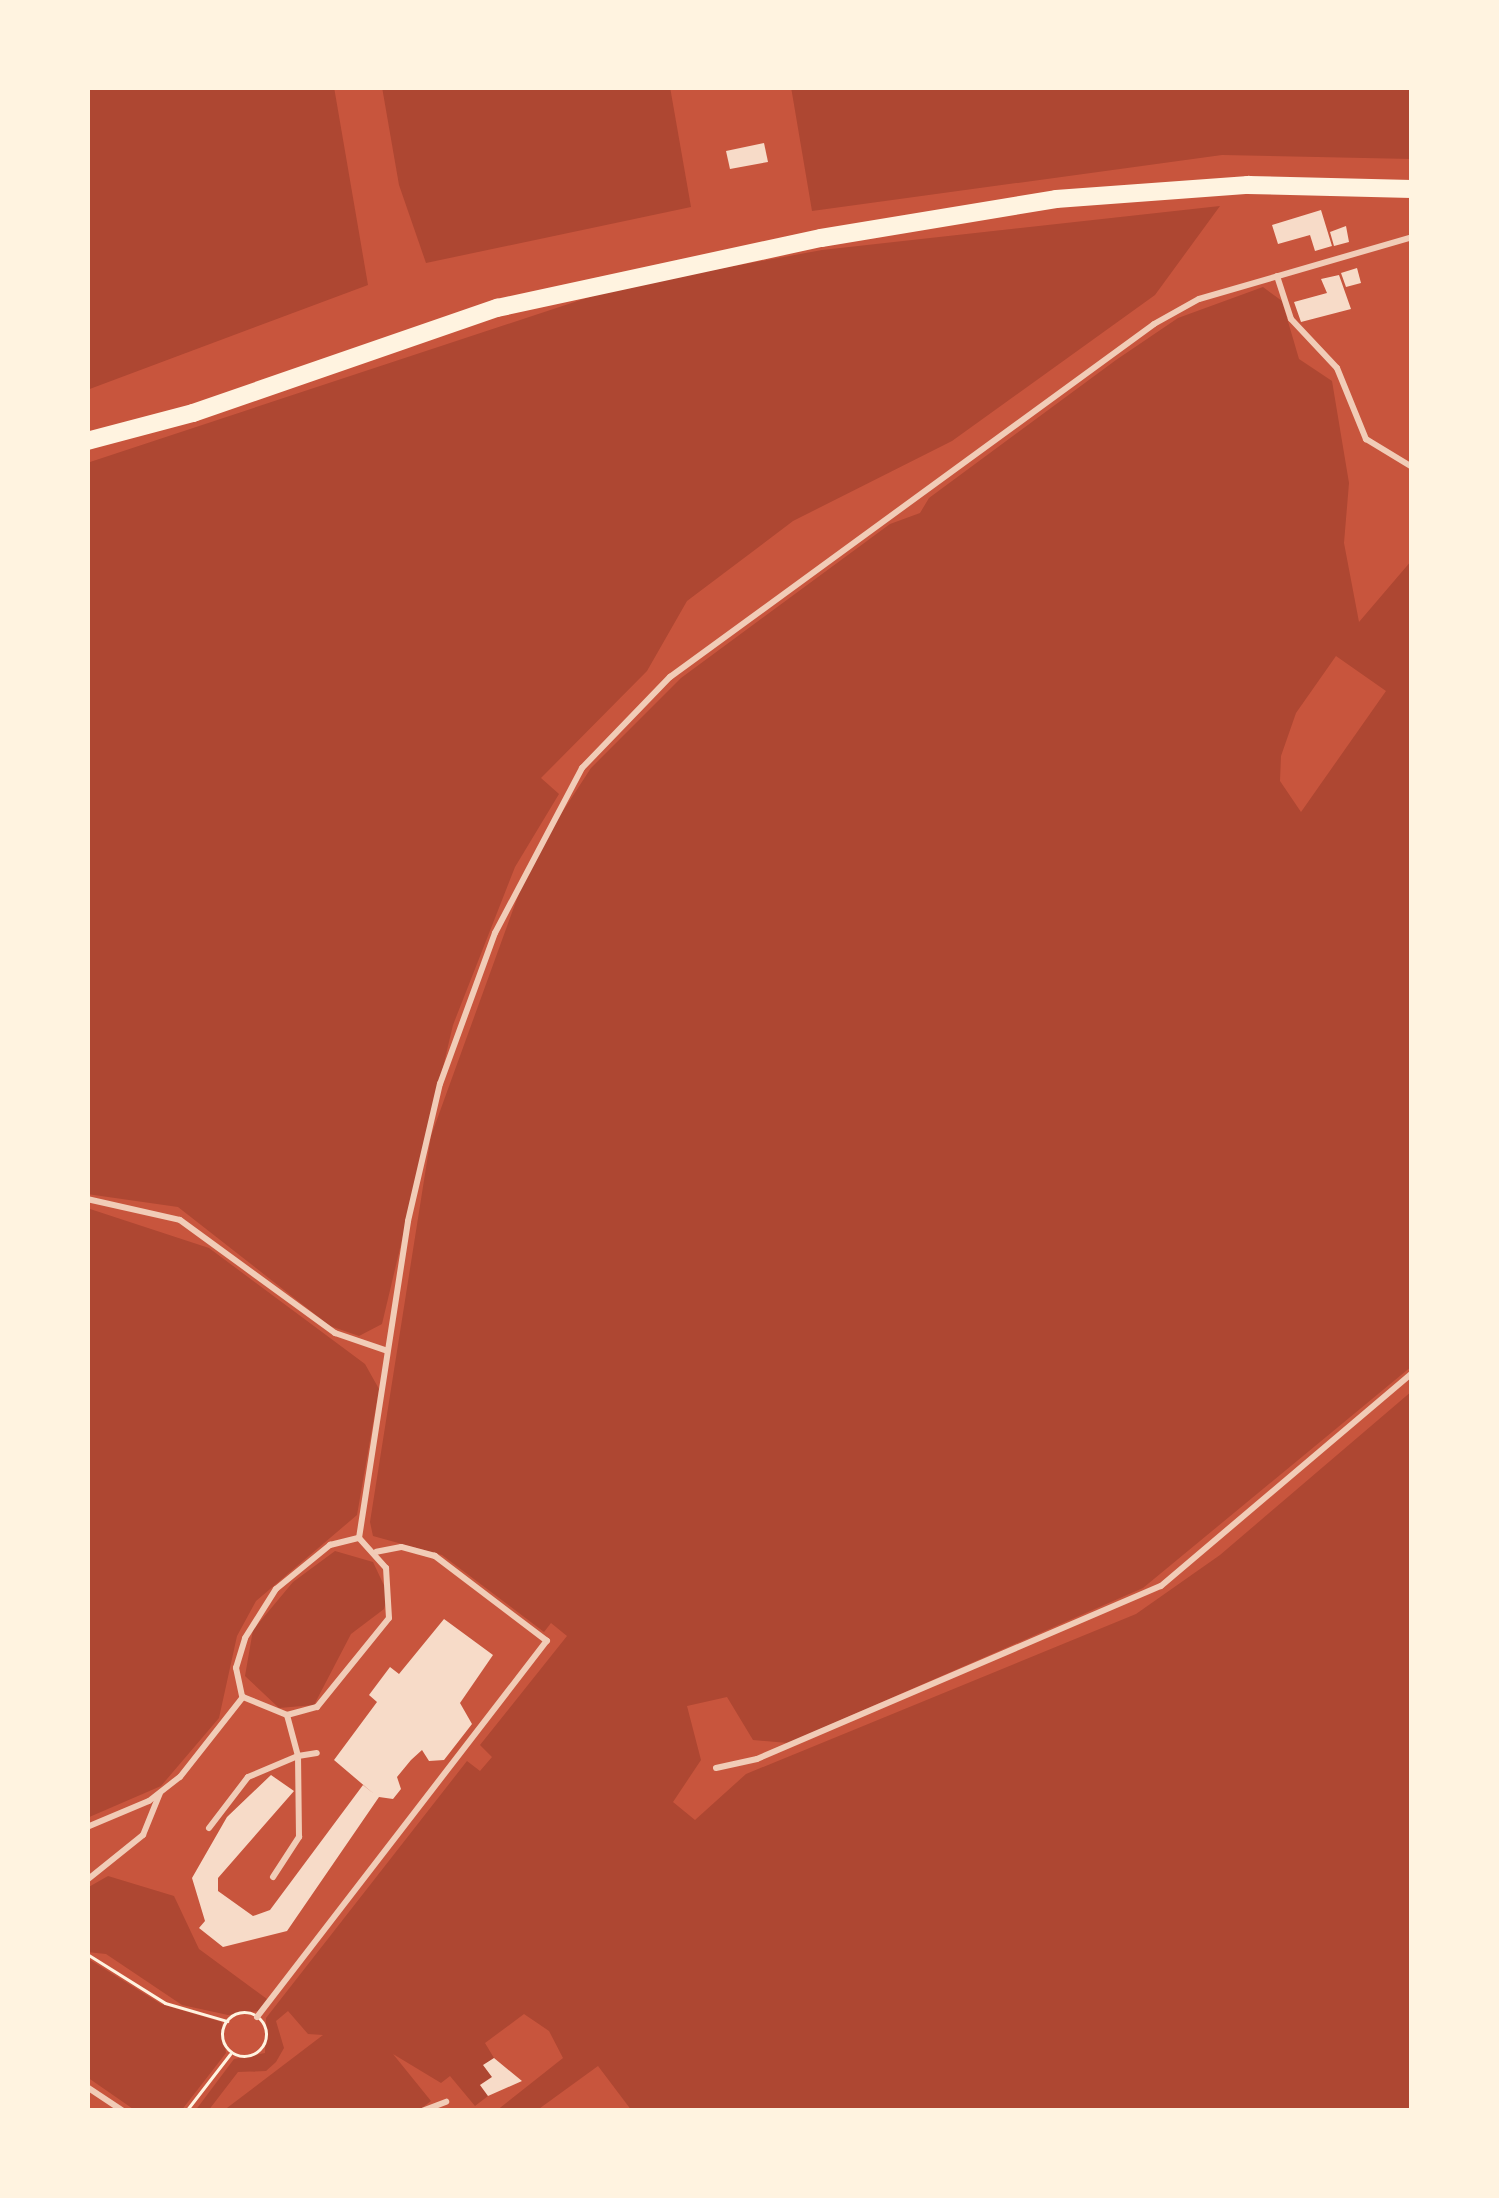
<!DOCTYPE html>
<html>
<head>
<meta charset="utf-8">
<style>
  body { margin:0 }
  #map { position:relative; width:1499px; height:2198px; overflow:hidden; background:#c8553d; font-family:"Roboto Serif",serif }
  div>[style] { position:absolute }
  .green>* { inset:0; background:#ae4732 }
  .building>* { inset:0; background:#f7dbc8 }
  .path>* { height:3px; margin:-1.5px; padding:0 1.5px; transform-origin:1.5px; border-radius:1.5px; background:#fff3e0 }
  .path>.ring { margin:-1.5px; padding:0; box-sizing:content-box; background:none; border:3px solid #fff3e0; border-radius:50% }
  .service>* { height:6px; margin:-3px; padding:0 3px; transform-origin:3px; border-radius:3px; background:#f1ccb7 }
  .primary>* { height:18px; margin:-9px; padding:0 9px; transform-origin:9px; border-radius:9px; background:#fff3e0 }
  span { translate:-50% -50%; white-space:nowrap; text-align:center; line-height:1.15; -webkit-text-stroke:12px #fff3e0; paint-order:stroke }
  .frame { position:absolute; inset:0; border:90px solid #fff3e0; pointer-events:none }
</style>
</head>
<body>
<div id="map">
  <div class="green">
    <div style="clip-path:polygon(87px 87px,334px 87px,368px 285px,87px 390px)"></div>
    <div style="clip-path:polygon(382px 87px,670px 87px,691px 207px,426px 263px,399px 185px)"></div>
    <div style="clip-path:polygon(791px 87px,1412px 87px,1412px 159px,1222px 155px,812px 211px)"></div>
    <div style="clip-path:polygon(1220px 206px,1155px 295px,952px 441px,793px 521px,687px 601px,647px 671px,541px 778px,559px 794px,515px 867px,453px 1025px,382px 1324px,359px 1336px,330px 1326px,178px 1207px,87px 1194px,87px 463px,620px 287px,822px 250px)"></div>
    <div style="clip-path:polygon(evenodd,1263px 287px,1282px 301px,1299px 359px,1332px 381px,1349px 483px,1344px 543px,1359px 622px,1412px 560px,1412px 1366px,1143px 1588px,788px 1743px,753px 1740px,727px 1697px,687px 1706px,701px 1760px,673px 1802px,695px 1820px,746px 1774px,1136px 1614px,1220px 1555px,1412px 1391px,1412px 2111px,632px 2111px,598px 2066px,536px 2111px,496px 2111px,563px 2058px,549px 2031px,524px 2014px,485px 2043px,494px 2058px,484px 2066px,492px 2077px,480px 2085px,488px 2096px,475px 2106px,450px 2076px,441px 2083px,393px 2054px,431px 2101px,418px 2111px,223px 2111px,323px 2035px,308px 2034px,288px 2011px,276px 2021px,284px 2048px,276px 2062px,266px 2071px,238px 2072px,208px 2111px,195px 2111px,234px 2059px,265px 2053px,266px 2018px,467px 1761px,480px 1771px,492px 1757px,480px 1745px,567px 1636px,551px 1623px,544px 1632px,442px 1555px,373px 1536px,370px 1522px,431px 1136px,531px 860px,591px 768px,681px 678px,890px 524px,920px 513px,929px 498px,1116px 360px,1178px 318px,1263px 287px,1336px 656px,1386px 691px,1301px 812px,1280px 781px,1281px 756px,1296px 713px,1336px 656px)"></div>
    <div style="clip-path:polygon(87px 1208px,209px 1248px,365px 1364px,379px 1389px,357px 1515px,256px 1601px,237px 1636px,219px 1718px,161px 1786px,87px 1818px)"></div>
    <div style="clip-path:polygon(335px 1551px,373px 1562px,388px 1594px,384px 1609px,351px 1634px,314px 1705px,279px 1708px,245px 1676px,253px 1630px,293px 1582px)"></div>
    <div style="clip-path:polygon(108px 1876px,174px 1896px,199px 1949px,267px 1999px,258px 2011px,228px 2015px,182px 2005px,106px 1954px,87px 1952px,87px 1888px)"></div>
    <div style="clip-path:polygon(87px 1958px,161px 2004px,222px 2022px,226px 2053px,181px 2111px,136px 2111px,87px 2077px)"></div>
  </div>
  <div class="building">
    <div style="clip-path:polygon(764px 143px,768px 162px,730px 169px,726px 151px)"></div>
    <div style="clip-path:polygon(1321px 210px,1332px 246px,1315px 251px,1310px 235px,1278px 244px,1272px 225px)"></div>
    <div style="clip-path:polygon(1346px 226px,1349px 242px,1334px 246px,1330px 232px)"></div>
    <div style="clip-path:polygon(1357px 268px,1361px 283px,1346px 287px,1341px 273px)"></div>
    <div style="clip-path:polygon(1339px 275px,1351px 309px,1301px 322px,1294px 302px,1327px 293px,1321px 279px)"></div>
    <div style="clip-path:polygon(444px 1619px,493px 1655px,460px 1703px,472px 1724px,444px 1760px,429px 1761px,422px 1750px,411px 1760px,397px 1777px,401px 1789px,393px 1799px,379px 1797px,287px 1931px,223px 1947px,199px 1928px,205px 1921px,192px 1878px,227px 1817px,271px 1775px,294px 1791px,218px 1878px,218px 1891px,253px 1916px,270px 1910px,363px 1785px,374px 1794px,334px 1760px,377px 1702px,369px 1695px,390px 1667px,399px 1674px)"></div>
    <div style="clip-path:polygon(494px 2058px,522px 2081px,488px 2096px,480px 2085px,492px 2077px,483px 2065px)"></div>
  </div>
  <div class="path">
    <div style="left:87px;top:1954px;width:92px;rotate:32.1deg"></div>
    <div style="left:165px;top:2003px;width:65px;rotate:16.2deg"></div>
    <div class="ring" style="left:222px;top:2012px;width:41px;height:41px"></div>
    <div style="left:186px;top:2111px;width:72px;rotate:-52.3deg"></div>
  </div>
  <div class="service">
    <div style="left:1277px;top:276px;width:45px;rotate:72deg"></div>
    <div style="left:1291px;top:319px;width:67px;rotate:46.8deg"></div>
    <div style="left:1337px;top:368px;width:77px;rotate:67.8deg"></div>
    <div style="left:1366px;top:439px;width:54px;rotate:31.3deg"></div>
    <div style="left:87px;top:1199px;width:95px;rotate:12.7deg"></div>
    <div style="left:180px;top:1220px;width:192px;rotate:36.1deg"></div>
    <div style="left:335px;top:1333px;width:53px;rotate:18.8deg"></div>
    <div style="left:242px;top:1696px;width:29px;rotate:-102deg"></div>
    <div style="left:236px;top:1668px;width:31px;rotate:-73deg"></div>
    <div style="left:245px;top:1638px;width:58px;rotate:-57.7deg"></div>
    <div style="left:276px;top:1589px;width:70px;rotate:-39.2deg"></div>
    <div style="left:330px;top:1545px;width:30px;rotate:-14deg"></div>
    <div style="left:716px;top:1768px;width:42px;rotate:-12.4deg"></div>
    <div style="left:757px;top:1759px;width:439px;rotate:-23.2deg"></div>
    <div style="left:1161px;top:1586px;width:329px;rotate:-40.3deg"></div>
    <div style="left:87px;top:1827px;width:67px;rotate:-22.8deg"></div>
    <div style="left:149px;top:1801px;width:39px;rotate:-38deg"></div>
    <div style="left:180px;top:1777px;width:102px;rotate:-51.8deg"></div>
    <div style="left:243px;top:1697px;width:48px;rotate:22.2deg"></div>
    <div style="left:287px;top:1715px;width:31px;rotate:-15deg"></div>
    <div style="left:317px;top:1707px;width:114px;rotate:-51deg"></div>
    <div style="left:389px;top:1618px;width:50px;rotate:-93.4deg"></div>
    <div style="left:386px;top:1568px;width:40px;rotate:-132deg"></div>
    <div style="left:359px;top:1538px;width:321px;rotate:-81.2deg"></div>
    <div style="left:408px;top:1221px;width:141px;rotate:-76.9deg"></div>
    <div style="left:440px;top:1084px;width:161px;rotate:-70deg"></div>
    <div style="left:495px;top:933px;width:187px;rotate:-62.2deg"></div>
    <div style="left:582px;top:768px;width:127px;rotate:-46deg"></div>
    <div style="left:670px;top:677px;width:599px;rotate:-36.1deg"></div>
    <div style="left:1154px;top:324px;width:51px;rotate:-29.1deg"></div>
    <div style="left:1199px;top:299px;width:222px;rotate:-16.2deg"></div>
    <div style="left:209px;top:1828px;width:64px;rotate:-52.6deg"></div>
    <div style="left:248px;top:1777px;width:54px;rotate:-22.8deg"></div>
    <div style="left:298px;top:1756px;width:42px;rotate:-105deg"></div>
    <div style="left:273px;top:1877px;width:48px;rotate:-57deg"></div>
    <div style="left:299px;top:1837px;width:81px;rotate:-90.7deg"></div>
    <div style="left:298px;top:1756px;width:19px;rotate:-9deg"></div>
    <div style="left:87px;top:1880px;width:72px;rotate:-38.8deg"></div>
    <div style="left:143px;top:1835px;width:45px;rotate:-68deg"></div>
    <div style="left:257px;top:2017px;width:475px;rotate:-52.4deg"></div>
    <div style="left:547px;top:1641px;width:141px;rotate:-142.8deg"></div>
    <div style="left:435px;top:1556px;width:35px;rotate:-165deg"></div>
    <div style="left:401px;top:1547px;width:25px;rotate:169deg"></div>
    <div style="left:87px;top:2087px;width:43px;rotate:33.7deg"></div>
    <div style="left:422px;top:2111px;width:26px;rotate:-21deg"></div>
  </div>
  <div class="primary">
    <div style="left:87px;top:441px;width:110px;rotate:-14.8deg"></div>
    <div style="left:193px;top:413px;width:322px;rotate:-19.1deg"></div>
    <div style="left:497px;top:308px;width:331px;rotate:-12.2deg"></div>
    <div style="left:821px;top:238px;width:238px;rotate:-9.4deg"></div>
    <div style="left:1056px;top:199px;width:193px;rotate:-4.2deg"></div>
    <div style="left:1248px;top:185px;width:164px;rotate:1.4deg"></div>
  </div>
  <div class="frame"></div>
</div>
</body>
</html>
